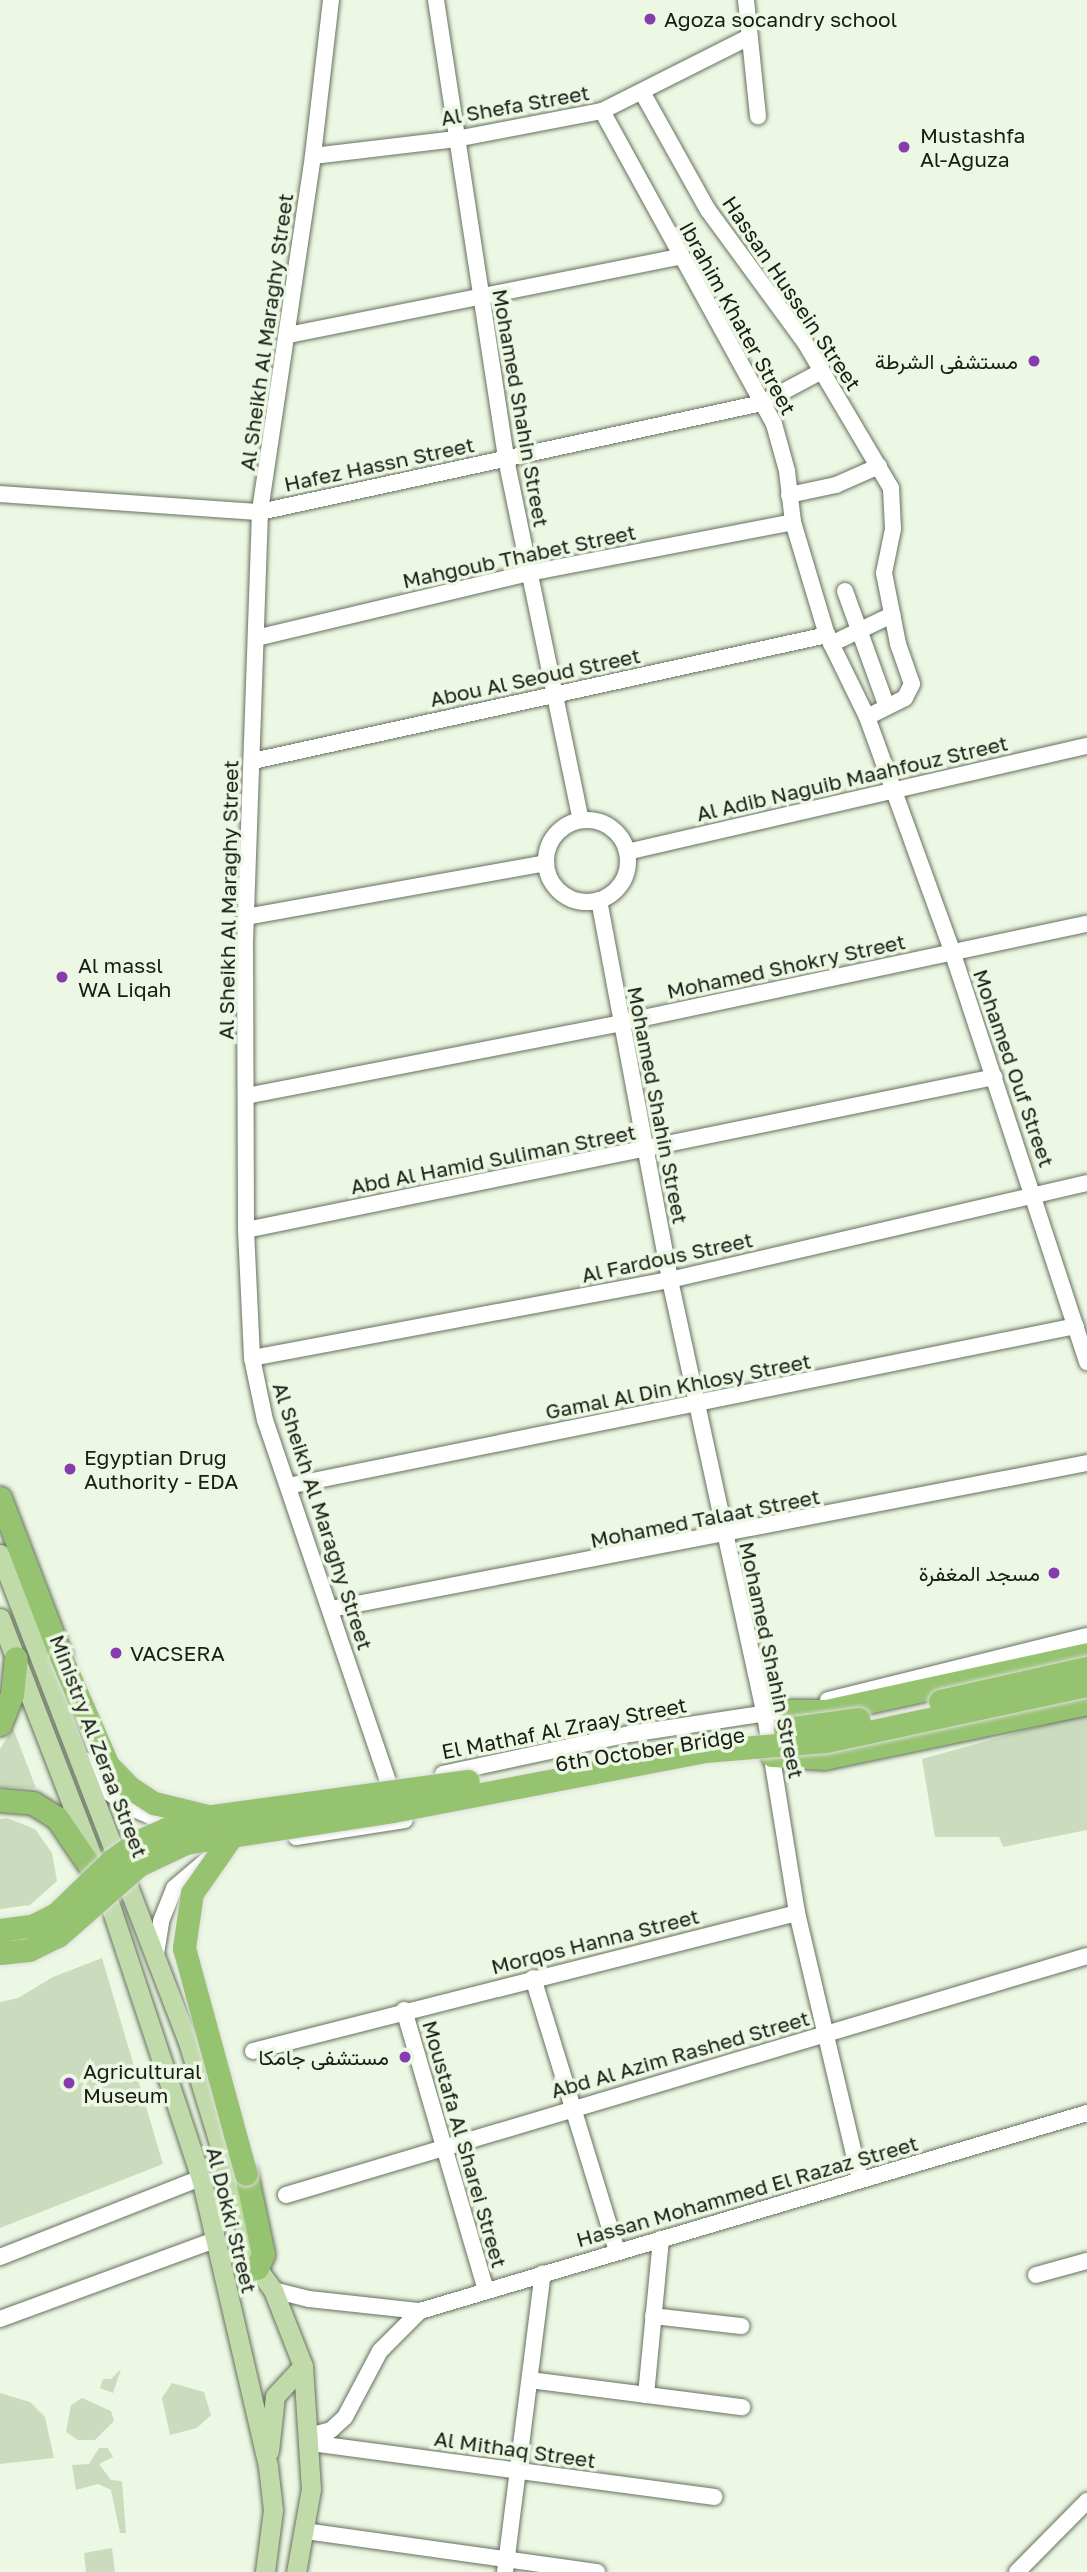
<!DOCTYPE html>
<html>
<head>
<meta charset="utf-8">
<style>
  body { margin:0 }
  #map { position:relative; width:1087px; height:2572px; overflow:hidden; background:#ecf8e4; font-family:"Golos Text",Vazirmatn,sans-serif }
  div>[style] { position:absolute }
  .green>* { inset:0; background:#cbdcbe }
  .roads { filter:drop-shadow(0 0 2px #66705e) drop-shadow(0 0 2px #66705e) }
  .minor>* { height:16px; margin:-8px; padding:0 8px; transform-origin:8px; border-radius:8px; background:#fff }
  .minor>.ring { margin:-8px; padding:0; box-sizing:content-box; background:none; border:16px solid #fff; border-radius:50% }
  .major>* { height:19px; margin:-9.5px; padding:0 9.5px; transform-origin:9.5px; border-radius:9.5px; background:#c0dba9 }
  .highway>* { height:23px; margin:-11.5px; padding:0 11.5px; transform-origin:11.5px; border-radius:11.5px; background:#96c370 }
  .bridges { filter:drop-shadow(0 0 2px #dfdfde) drop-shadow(0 0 2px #dfdfde) }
  .highway-bridge>* { height:23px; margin:-11.5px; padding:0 11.5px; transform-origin:11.5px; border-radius:11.5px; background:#96c370 }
  .dots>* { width:19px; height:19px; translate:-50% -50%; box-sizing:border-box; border:4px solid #ecf8e4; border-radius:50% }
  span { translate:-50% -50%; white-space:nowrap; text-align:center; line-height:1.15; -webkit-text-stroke:7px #ecf8e4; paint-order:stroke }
  .poi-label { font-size:21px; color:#191d16 }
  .left { translate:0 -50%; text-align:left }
  .right { translate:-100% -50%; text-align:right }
  .street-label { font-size:21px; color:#191d16 }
</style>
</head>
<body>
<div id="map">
  <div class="green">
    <div style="clip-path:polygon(1087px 1713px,1087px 1830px,1003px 1847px,999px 1837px,935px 1837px,922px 1759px)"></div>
    <div style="clip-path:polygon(13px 1728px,36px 1788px,0 1787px,0 1749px)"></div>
    <div style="clip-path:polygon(7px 1818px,35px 1829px,52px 1853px,57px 1881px,30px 1905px,0 1909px,0 1819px)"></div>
    <div style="clip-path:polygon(102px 1958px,163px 2164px,0 2228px,0 2002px,18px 1998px,53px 1977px)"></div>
    <div style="clip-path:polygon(121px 2369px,113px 2393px,100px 2388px,103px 2379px,111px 2379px)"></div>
    <div style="clip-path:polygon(172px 2383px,204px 2392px,211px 2415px,197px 2428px,170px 2435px,162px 2398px)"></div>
    <div style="clip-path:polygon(0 2393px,30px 2402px,45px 2417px,54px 2458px,0 2464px)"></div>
    <div style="clip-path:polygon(82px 2398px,111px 2411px,114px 2421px,95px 2440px,78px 2440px,66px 2432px,71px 2405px)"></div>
    <div style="clip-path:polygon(99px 2448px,108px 2448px,113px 2457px,99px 2464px,111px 2480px,122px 2481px,126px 2533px,120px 2533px,111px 2490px,98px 2484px,76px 2490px,72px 2465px,89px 2464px)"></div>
    <div style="clip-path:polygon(112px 2548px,115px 2572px,86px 2572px,84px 2553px)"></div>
  </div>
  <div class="roads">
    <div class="minor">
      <div style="left:331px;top:0;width:157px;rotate:96.6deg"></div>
      <div style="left:313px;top:156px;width:360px;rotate:98.5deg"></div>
      <div style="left:260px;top:512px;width:428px;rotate:92deg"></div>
      <div style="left:245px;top:940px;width:290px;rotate:89.8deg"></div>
      <div style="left:246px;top:1230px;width:128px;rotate:87.3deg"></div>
      <div style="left:252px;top:1358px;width:63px;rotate:78.2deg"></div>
      <div style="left:265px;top:1420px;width:385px;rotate:71.2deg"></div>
      <div style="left:436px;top:0;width:464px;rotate:81.3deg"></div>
      <div style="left:506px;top:459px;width:369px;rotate:78.3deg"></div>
      <div style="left:746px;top:0;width:117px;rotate:84.1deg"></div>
      <div style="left:642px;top:92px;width:135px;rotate:60.8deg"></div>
      <div style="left:708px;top:210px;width:162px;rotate:53.8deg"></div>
      <div style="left:804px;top:341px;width:171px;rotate:59.4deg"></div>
      <div style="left:891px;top:488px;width:41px;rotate:87.2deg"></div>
      <div style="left:893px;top:529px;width:45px;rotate:101.6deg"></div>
      <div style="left:884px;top:573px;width:72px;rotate:78.8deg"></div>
      <div style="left:898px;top:644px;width:42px;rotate:70.7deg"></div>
      <div style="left:912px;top:684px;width:16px;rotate:117deg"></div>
      <div style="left:905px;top:698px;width:42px;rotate:153.4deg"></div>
      <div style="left:602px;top:111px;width:357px;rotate:61.2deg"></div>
      <div style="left:774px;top:424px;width:49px;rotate:74.5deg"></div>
      <div style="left:787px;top:471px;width:51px;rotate:83.3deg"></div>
      <div style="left:793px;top:522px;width:118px;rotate:73.3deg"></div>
      <div style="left:827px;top:635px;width:91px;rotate:64deg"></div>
      <div style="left:867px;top:717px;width:249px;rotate:70deg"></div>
      <div style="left:952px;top:951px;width:433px;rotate:71.8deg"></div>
      <div style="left:313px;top:156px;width:144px;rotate:-6.8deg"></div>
      <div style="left:456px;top:139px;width:149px;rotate:-10.9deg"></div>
      <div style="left:602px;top:111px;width:165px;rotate:-26.7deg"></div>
      <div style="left:288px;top:335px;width:399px;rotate:-11.3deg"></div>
      <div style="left:0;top:494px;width:261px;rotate:4deg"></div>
      <div style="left:260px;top:512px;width:514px;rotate:-12.25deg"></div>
      <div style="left:762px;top:403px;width:68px;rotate:-28.1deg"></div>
      <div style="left:789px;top:495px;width:48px;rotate:-12deg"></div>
      <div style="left:836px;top:485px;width:47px;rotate:-23.8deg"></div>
      <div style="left:845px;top:591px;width:123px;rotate:70.1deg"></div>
      <div style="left:256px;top:638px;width:281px;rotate:-13.4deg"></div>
      <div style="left:529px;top:573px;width:269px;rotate:-10.9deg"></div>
      <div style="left:831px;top:644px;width:68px;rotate:-25.4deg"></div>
      <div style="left:253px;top:761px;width:588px;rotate:-12.38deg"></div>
      <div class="ring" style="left:546px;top:820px;width:66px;height:66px"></div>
      <div style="left:627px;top:852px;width:472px;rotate:-13deg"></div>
      <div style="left:599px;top:900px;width:387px;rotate:79.4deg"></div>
      <div style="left:670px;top:1280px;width:445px;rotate:77.7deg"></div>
      <div style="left:765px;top:1715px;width:201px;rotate:80.8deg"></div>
      <div style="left:797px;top:1913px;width:274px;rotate:76.7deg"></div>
      <div style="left:246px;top:917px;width:305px;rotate:-10.2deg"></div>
      <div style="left:246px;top:1096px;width:381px;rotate:-11deg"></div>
      <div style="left:620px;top:1023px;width:477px;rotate:-12deg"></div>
      <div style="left:246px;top:1230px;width:764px;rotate:-11.55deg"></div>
      <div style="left:252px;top:1358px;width:425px;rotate:-10.6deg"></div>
      <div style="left:670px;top:1280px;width:428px;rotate:-13.1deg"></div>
      <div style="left:288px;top:1486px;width:804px;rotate:-11.48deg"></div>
      <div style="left:331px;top:1609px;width:770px;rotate:-10.93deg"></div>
      <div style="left:828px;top:1700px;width:267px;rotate:-13.9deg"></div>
      <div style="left:84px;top:1760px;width:37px;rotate:54deg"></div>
      <div style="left:106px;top:1790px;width:26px;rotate:37deg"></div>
      <div style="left:127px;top:1806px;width:25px;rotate:23deg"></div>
      <div style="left:150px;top:1816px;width:36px;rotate:2deg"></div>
      <div style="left:443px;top:1774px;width:191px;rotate:-12.1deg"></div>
      <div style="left:630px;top:1734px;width:171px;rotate:-8.7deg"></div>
      <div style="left:296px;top:1837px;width:110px;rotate:-8.9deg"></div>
      <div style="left:156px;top:1954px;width:33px;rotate:-81deg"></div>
      <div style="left:161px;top:1921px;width:35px;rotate:-68deg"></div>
      <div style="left:174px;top:1888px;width:51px;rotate:-40.2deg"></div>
      <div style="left:533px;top:1978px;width:286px;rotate:72.9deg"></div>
      <div style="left:404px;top:2010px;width:292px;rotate:73.7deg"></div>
      <div style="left:253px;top:2051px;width:561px;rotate:-14.23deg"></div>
      <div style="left:286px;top:2195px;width:836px;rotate:-16.61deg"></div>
      <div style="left:0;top:2257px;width:216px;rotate:-21.5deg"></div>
      <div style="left:1036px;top:2275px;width:53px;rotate:-15.4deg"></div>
      <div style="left:273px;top:2290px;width:37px;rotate:14deg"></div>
      <div style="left:309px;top:2299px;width:112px;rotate:6.2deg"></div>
      <div style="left:653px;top:2316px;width:89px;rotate:6.5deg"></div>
      <div style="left:0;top:2319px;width:231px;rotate:-20.2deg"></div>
      <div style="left:530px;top:2380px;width:214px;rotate:7.3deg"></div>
      <div style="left:646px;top:2395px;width:157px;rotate:-84.5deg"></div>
      <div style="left:309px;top:2436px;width:23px;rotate:-15deg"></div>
      <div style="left:331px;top:2430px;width:19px;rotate:-43deg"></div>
      <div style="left:345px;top:2417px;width:75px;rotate:-62.1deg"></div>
      <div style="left:380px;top:2351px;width:57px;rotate:-45deg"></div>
      <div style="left:420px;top:2311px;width:696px;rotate:-16.53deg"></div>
      <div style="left:310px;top:2443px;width:408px;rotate:7.6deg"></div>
      <div style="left:305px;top:2531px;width:295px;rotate:8deg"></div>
      <div style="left:505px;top:2572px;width:301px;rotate:-82.8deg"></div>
      <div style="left:1017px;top:2572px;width:100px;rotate:-45.4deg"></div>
    </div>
    <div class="major">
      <div style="left:0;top:1554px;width:523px;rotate:68.93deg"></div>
      <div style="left:188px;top:2042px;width:236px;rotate:73deg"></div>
      <div style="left:257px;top:2268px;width:27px;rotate:54deg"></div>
      <div style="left:273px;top:2290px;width:82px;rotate:68.5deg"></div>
      <div style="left:303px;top:2366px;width:123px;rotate:86.3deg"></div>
      <div style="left:311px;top:2489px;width:84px;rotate:100.2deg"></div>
      <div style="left:0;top:1618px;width:288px;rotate:68.9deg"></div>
      <div style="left:104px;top:1887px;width:307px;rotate:71.6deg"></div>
      <div style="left:201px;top:2178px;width:296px;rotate:76.9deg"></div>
      <div style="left:268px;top:2466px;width:44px;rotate:83.5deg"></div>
      <div style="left:273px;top:2510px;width:63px;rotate:97.4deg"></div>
      <div style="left:269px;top:2451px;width:55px;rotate:-83.8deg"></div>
      <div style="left:275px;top:2396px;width:41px;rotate:-47deg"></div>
    </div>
    <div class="highway">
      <div style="left:0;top:1498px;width:170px;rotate:69deg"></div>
      <div style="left:790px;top:1711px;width:36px"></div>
      <div style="left:826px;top:1711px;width:267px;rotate:-12.3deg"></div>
      <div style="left:0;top:1724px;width:32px;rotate:-68deg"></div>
      <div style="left:12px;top:1694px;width:36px;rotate:-84deg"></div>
      <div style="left:772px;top:1755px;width:52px;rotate:3.3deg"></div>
      <div style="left:824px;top:1758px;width:269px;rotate:-11.8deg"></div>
      <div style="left:0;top:1800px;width:33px;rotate:5deg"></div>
      <div style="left:33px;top:1803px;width:28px;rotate:32deg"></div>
      <div style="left:57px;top:1818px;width:83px;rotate:55.7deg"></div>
      <div style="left:246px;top:2174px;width:82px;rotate:78deg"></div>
      <div style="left:263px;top:2254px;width:15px;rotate:113deg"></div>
    </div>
  </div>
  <div class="bridges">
    <div class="highway-bridge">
      <div style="left:61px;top:1657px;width:118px;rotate:66.5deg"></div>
      <div style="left:108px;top:1765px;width:30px;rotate:46deg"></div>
      <div style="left:129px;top:1787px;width:30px;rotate:33deg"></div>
      <div style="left:154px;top:1803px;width:51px;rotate:13.5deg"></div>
      <div style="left:940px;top:1701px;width:151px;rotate:-12.7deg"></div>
      <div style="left:785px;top:1729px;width:74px;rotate:-7.8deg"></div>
      <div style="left:234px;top:1833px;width:73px;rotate:125deg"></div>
      <div style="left:192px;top:1893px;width:56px;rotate:98.3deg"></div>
      <div style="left:184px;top:1948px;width:234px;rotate:74.7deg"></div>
      <div style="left:0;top:1930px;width:34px;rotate:-8deg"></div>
      <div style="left:34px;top:1925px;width:25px;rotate:-27deg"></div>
      <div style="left:56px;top:1914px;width:78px;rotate:-44deg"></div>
      <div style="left:112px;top:1860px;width:32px;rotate:-36deg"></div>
      <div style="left:138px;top:1841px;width:30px;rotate:-23deg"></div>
      <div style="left:166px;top:1829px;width:47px;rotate:-16.1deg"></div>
      <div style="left:211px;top:1816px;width:259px;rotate:-7.8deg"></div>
      <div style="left:0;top:1953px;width:29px;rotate:-6deg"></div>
      <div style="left:29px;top:1950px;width:32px;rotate:-26deg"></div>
      <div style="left:58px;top:1936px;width:108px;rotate:-41.2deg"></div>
      <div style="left:139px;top:1865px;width:52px;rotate:-25.1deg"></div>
      <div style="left:186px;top:1843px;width:209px;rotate:-8.8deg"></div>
      <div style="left:393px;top:1811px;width:318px;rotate:-10.9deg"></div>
      <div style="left:705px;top:1751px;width:121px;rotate:-4.7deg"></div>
      <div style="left:826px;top:1741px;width:267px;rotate:-12.1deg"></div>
    </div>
  </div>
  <div class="dots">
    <div style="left:650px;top:19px;background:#863cae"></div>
    <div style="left:904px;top:147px;background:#863cae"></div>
    <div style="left:1034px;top:361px;background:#863cae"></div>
    <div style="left:62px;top:977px;background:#863cae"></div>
    <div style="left:70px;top:1469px;background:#863cae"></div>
    <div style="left:1054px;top:1573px;background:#863cae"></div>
    <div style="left:116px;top:1653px;background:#863cae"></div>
    <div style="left:405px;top:2057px;background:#863cae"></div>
    <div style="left:69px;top:2083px;background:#863cae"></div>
  </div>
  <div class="poi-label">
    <span class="left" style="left:664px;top:19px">Agoza socandry school</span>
    <span class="left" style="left:920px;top:147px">Mustashfa<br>Al-Aguza</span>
    <span class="right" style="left:1018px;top:361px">مستشفى الشرطة</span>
    <span class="left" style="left:78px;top:977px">Al massl<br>WA Liqah</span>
    <span class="left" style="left:84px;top:1469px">Egyptian Drug<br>Authority - EDA</span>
    <span class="right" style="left:1040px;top:1573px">مسجد المغفرة</span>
    <span class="left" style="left:130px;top:1653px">VACSERA</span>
    <span class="right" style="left:389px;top:2057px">مستشفى جامكا</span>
    <span class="left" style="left:83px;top:2083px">Agricultural<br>Museum</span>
  </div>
  <div class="street-label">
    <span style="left:515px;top:105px;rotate:-10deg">Al Shefa Street</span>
    <span style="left:792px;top:293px;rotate:56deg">Hassan Hussein Street</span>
    <span style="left:738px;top:318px;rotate:61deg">Ibrahim Khater Street</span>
    <span style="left:266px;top:332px;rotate:-82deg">Al Sheikh Al Maraghy Street</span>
    <span style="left:521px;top:408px;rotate:80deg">Mohamed Shahin Street</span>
    <span style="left:379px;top:464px;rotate:-12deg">Hafez Hassn Street</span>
    <span style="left:519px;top:556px;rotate:-12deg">Mahgoub Thabet Street</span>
    <span style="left:535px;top:677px;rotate:-12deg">Abou Al Seoud Street</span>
    <span style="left:852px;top:778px;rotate:-13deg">Al Adib Naguib Maahfouz Street</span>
    <span style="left:228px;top:900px;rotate:-89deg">Al Sheikh Al Maraghy Street</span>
    <span style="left:786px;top:966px;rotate:-12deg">Mohamed Shokry Street</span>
    <span style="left:1014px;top:1068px;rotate:71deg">Mohamed Ouf Street</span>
    <span style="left:658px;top:1105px;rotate:79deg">Mohamed Shahin Street</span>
    <span style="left:493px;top:1159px;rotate:-11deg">Abd Al Hamid Suliman Street</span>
    <span style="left:667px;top:1257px;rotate:-12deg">Al Fardous Street</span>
    <span style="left:678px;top:1386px;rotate:-11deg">Gamal Al Din Khlosy Street</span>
    <span style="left:323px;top:1516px;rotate:72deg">Al Sheikh Al Maraghy Street</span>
    <span style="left:705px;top:1518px;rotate:-11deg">Mohamed Talaat Street</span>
    <span style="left:772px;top:1660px;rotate:78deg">Mohamed Shahin Street</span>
    <span style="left:564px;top:1728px;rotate:-11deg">El Mathaf Al Zraay Street</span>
    <span style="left:99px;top:1746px;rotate:69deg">Ministry Al Zeraa Street</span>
    <span style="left:650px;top:1749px;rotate:-9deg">6th October Bridge</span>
    <span style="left:595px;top:1941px;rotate:-14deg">Morqos Hanna Street</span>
    <span style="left:680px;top:2054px;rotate:-16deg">Abd Al Azim Rashed Street</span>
    <span style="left:465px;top:2144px;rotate:74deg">Moustafa Al Sharei Street</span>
    <span style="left:747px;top:2191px;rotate:-16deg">Hassan Mohammed El Razaz Street</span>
    <span style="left:232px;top:2220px;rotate:76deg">Al Dokki Street</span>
    <span style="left:515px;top:2449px;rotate:8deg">Al Mithaq Street</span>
  </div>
</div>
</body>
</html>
